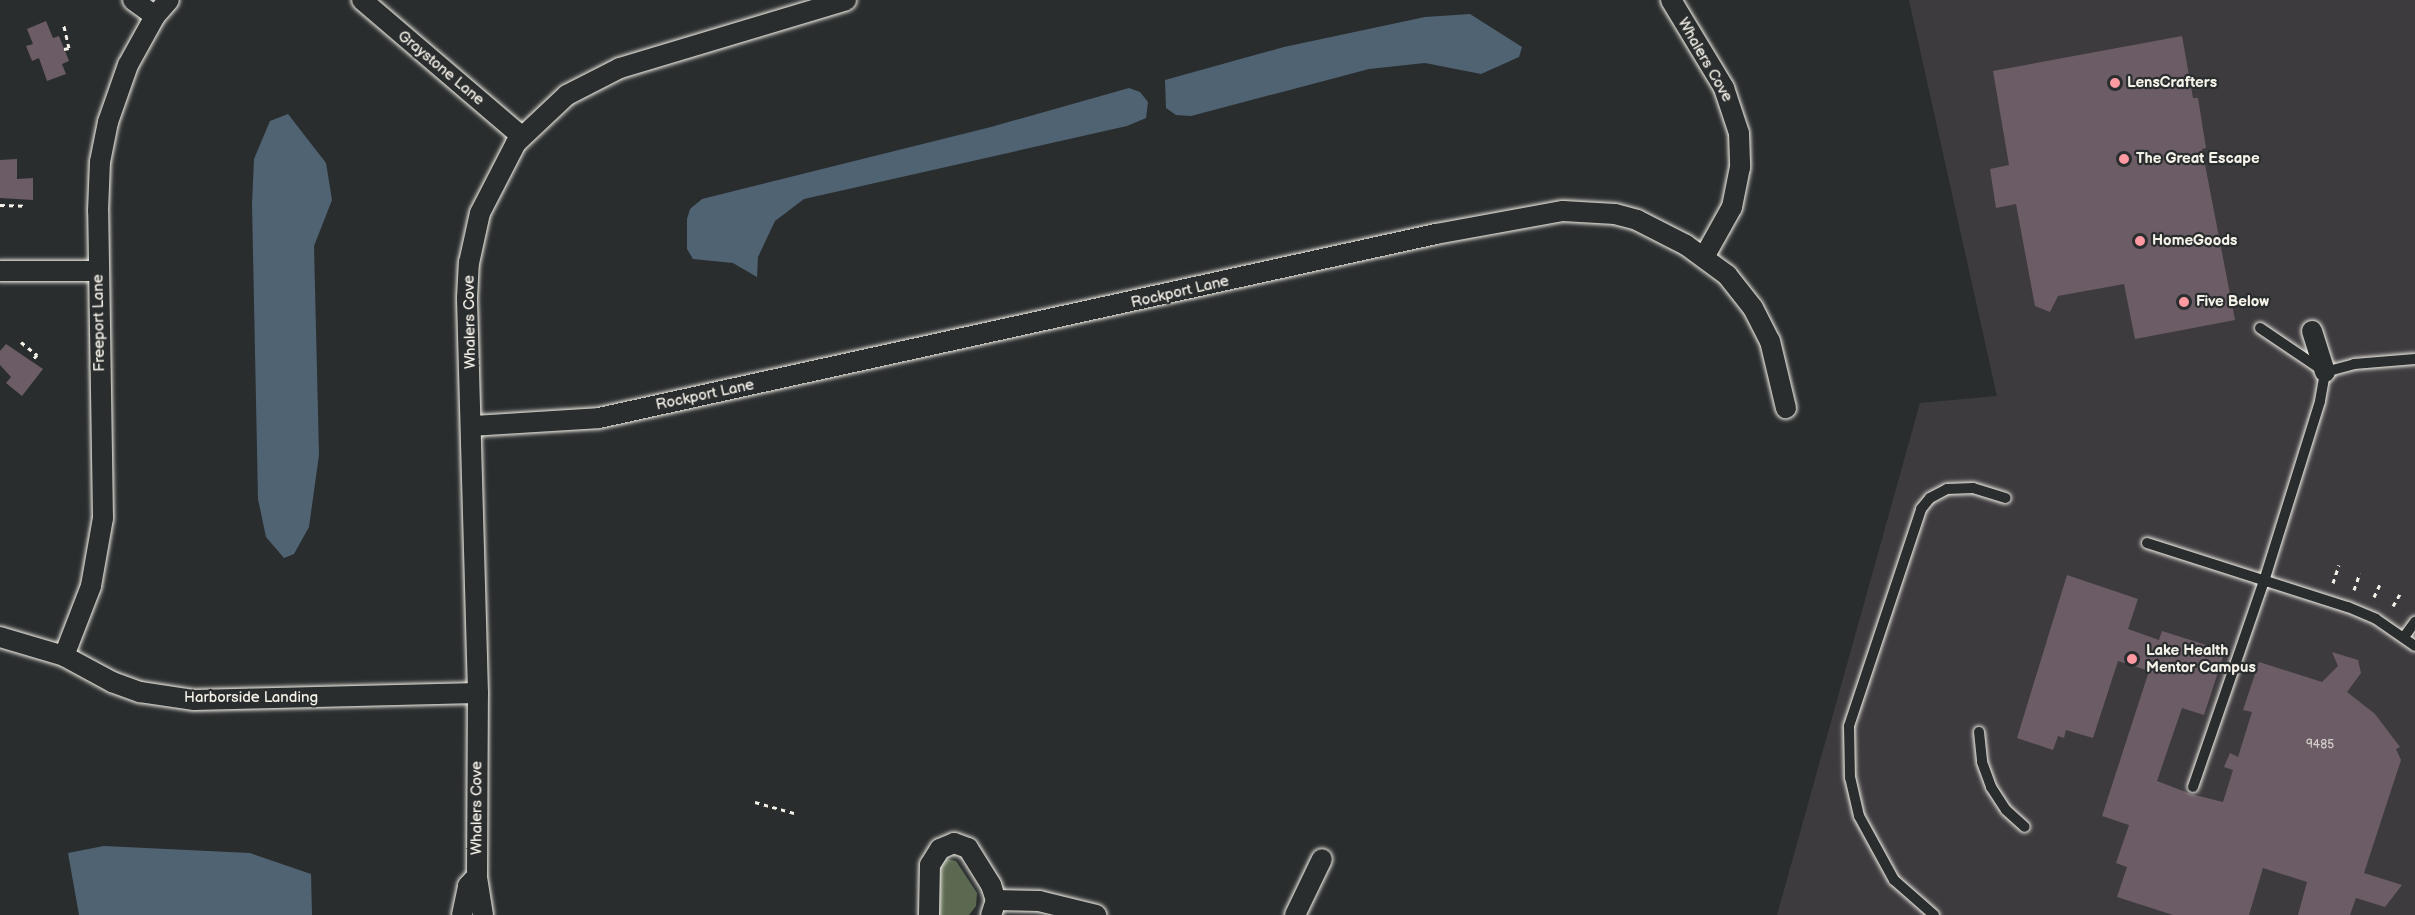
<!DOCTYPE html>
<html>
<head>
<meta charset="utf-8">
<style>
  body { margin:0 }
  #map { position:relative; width:2415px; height:915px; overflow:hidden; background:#2a2d2e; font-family:"Balsamiq Sans",sans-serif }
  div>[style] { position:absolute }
  .built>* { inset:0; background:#3e3b3f }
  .green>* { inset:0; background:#5b6951 }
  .water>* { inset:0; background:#506373 }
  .building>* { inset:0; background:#6c5c66 }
  .path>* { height:3px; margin-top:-1.5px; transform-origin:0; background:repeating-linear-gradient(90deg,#f4f1e8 0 4.5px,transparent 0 9px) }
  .roads { filter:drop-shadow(0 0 2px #f4f1e8) drop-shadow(0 0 2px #f4f1e8) }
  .service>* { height:10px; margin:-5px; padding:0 5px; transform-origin:5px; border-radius:5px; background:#2a2d2e }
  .minor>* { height:20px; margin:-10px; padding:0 10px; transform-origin:10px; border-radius:10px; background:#2a2d2e }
  .dots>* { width:16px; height:16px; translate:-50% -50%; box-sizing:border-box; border:3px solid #2a2d2e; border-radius:50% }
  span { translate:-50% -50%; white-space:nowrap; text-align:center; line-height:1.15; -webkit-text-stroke:4.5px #2a2d2e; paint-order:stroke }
  .number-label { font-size:12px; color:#d2ccc8 }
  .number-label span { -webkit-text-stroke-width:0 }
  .street-label { font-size:15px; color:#f4f1e8 }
  .poi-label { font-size:15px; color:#f4f1e8; font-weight:700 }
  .left { translate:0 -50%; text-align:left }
</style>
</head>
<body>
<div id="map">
  <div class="built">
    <div style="clip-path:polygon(1909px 0,2415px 0,2415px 915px,1777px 915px,1920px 403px,1997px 396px)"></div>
  </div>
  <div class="green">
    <div style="clip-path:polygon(947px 859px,956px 861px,977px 893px,976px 906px,969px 915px,939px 915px,939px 866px)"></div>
  </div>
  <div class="water">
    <div style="clip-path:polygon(1470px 14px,1522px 47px,1519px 57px,1481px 74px,1425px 63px,1369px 69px,1191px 116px,1176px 115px,1166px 108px,1165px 80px,1284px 47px,1425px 17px)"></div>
    <div style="clip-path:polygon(1129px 88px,1140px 92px,1148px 102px,1146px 118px,1127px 126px,804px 199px,775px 221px,758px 257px,757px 277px,733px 263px,693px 259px,687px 249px,687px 219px,690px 209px,702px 199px,991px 127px)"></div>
    <div style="clip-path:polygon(288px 114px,326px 163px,332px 200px,314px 246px,319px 455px,309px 527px,294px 554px,284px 558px,266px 537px,258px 499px,252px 204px,254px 159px,270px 121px)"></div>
    <div style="clip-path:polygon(104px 846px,250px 853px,311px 874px,312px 915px,79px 915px,68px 853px)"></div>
  </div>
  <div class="building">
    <div style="clip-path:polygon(46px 21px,53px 38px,59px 36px,69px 61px,62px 64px,66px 74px,47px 81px,39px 58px,32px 61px,26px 46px,33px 44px,27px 29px)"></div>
    <div style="clip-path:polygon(2182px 36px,2193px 98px,2198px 98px,2206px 148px,2202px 149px,2235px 320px,2135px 339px,2124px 284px,2058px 296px,2050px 312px,2035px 306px,2016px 204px,1996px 208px,1990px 169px,2009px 165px,1993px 71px)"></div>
    <div style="clip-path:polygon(17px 159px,17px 179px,33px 178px,33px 200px,0 198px,0 160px)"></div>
    <div style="clip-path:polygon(6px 344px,43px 369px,22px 396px,6px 383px,11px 377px,0 365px,0 351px)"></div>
    <div style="clip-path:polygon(2067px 575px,2138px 599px,2128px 629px,2159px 640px,2162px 631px,2225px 651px,2204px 715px,2182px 708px,2157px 781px,2191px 794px,2223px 802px,2233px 770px,2224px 767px,2230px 753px,2238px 757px,2252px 712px,2243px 710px,2259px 662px,2322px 682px,2338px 666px,2332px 652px,2358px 660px,2361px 673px,2347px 692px,2375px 714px,2400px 747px,2396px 749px,2401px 760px,2364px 873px,2402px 885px,2385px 907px,2356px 898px,2350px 915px,2298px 915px,2307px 882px,2263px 868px,2249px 915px,2173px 915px,2117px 897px,2127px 867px,2116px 863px,2129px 825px,2102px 816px,2149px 671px,2118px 661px,2093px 738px,2066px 730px,2064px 738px,2058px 736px,2053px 750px,2017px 738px)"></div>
  </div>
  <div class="path">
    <div style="left:64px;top:49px;width:5px;rotate:-11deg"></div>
    <div style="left:69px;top:48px;width:23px;rotate:-103deg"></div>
    <div style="left:0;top:205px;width:25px;rotate:2deg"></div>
    <div style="left:21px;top:342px;width:21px;rotate:39deg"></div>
    <div style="left:37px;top:355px;width:7px;rotate:135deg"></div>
    <div style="left:2333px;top:583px;width:19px;rotate:-72deg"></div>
    <div style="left:2354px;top:590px;width:18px;rotate:-71deg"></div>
    <div style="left:2374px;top:597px;width:17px;rotate:-65deg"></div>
    <div style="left:2393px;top:606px;width:16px;rotate:-60deg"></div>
    <div style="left:755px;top:802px;width:41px;rotate:15.8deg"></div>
  </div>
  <div class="roads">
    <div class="service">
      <div style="left:2260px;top:328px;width:78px;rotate:34.1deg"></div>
      <div style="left:2325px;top:372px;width:30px;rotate:-15deg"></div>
      <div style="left:2354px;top:364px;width:61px;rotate:-4.7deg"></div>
      <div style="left:2147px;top:543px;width:211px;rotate:17.7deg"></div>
      <div style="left:2348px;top:607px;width:30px;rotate:23deg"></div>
      <div style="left:2376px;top:619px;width:47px;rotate:34.7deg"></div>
      <div style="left:2404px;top:637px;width:19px;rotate:-54deg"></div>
      <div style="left:1979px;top:732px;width:30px;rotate:84deg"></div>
      <div style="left:1982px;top:762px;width:27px;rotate:70deg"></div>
      <div style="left:1991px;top:787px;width:27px;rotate:57deg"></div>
      <div style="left:2006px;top:810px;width:25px;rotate:42deg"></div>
      <div style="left:2193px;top:787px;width:221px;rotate:-71deg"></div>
      <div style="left:2265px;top:578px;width:185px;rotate:-72.7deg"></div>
      <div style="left:2320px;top:401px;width:29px;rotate:-80deg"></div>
      <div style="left:1934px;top:915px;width:53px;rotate:-138.8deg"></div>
      <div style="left:1894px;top:880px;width:73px;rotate:-118.7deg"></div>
      <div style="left:1859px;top:816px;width:39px;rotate:-103deg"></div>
      <div style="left:1850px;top:778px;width:52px;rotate:-91.1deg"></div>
      <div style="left:1849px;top:726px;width:229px;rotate:-71.6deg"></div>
      <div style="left:1921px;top:509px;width:14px;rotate:-51deg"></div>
      <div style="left:1930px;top:498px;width:19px;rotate:-28deg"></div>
      <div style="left:1947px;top:489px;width:26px;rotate:-2deg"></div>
      <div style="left:1973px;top:488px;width:34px;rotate:17deg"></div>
    </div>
    <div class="minor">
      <div style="left:133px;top:0;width:27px;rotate:36deg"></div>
      <div style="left:362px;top:0;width:209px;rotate:40.5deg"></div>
      <div style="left:1671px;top:0;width:103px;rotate:58.9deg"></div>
      <div style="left:1724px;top:88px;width:47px;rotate:71.6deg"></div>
      <div style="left:1739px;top:133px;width:34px;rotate:88deg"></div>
      <div style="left:1740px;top:167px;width:41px;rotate:101.3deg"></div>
      <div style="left:1732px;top:207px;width:57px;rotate:119.2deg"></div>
      <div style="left:0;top:271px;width:99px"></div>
      <div style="left:2312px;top:331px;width:43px;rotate:72.4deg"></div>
      <div style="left:472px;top:426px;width:127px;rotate:-3.6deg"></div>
      <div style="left:599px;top:418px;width:857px;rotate:-12.4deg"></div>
      <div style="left:1436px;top:234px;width:129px;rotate:-10.3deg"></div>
      <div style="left:1563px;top:211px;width:52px;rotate:3.3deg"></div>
      <div style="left:1615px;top:214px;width:23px;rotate:15deg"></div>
      <div style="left:1637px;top:220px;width:55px;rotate:27deg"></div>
      <div style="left:1686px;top:245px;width:51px;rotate:36.2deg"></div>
      <div style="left:1727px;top:275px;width:42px;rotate:51.8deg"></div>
      <div style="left:1753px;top:308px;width:37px;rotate:63deg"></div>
      <div style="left:1770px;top:341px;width:69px;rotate:76.6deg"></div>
      <div style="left:0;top:637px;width:67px;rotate:16.5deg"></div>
      <div style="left:64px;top:656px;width:55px;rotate:28.4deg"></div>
      <div style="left:112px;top:682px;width:30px;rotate:20deg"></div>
      <div style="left:140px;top:692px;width:55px;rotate:8.4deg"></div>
      <div style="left:194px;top:700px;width:284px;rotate:-1.4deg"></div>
      <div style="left:64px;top:656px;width:75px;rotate:-68.9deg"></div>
      <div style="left:91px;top:586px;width:69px;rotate:-80deg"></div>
      <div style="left:103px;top:518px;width:307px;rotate:-90.9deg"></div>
      <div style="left:98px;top:211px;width:49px;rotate:-87.7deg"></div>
      <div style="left:100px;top:162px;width:41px;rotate:-78.7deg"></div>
      <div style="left:108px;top:122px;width:60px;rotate:-70.7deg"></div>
      <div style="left:128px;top:65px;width:56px;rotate:-61.1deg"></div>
      <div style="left:155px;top:16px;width:21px;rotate:-49deg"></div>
      <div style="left:996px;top:900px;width:43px;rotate:1.3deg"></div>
      <div style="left:1039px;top:901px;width:59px;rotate:13.8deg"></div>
      <div style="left:462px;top:915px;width:30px;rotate:-78deg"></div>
      <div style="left:468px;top:886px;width:13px;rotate:-48deg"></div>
      <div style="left:483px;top:915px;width:39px;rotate:-99deg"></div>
      <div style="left:477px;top:876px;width:183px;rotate:-89.7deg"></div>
      <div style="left:478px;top:693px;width:395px;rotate:-91.6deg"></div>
      <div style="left:467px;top:298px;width:35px;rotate:-87deg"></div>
      <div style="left:469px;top:263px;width:51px;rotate:-77.6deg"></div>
      <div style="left:480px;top:213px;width:79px;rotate:-62.8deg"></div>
      <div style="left:516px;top:143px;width:70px;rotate:-43.3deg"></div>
      <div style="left:567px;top:95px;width:59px;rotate:-27deg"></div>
      <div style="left:620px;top:68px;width:236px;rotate:-16.7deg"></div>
      <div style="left:929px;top:915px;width:50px;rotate:-88.9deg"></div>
      <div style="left:930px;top:865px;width:19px;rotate:-58deg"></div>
      <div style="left:940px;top:849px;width:15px;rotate:-23deg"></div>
      <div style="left:954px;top:843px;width:15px;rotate:20deg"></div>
      <div style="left:968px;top:848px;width:44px;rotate:58.1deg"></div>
      <div style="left:991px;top:885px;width:16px;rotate:72deg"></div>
      <div style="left:996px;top:900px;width:16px;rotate:108deg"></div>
      <div style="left:1295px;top:915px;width:62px;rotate:-64.3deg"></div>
    </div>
  </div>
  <div class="dots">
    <div style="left:2115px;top:83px;background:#ff9aa2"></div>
    <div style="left:2124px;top:159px;background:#ff9aa2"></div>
    <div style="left:2140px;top:241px;background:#ff9aa2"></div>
    <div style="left:2184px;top:302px;background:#ff9aa2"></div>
    <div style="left:2132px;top:659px;background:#ff9aa2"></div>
  </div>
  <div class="number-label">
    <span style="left:2320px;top:745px">9485</span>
  </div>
  <div class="street-label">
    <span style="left:1705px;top:60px;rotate:60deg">Whalers Cove</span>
    <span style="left:441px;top:68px;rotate:40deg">Graystone Lane</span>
    <span style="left:1180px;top:292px;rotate:-13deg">Rockport Lane</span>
    <span style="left:470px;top:322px;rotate:-91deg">Whalers Cove</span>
    <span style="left:99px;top:323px;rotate:-91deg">Freeport Lane</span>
    <span style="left:705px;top:395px;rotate:-12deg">Rockport Lane</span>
    <span style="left:251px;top:698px">Harborside Landing</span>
    <span style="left:477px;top:808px;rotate:-90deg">Whalers Cove</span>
  </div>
  <div class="poi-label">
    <span class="left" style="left:2127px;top:83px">LensCrafters</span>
    <span class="left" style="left:2136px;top:159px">The Great Escape</span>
    <span class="left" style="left:2152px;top:241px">HomeGoods</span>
    <span class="left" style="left:2196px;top:302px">Five Below</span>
    <span class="left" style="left:2146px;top:659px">Lake Health<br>Mentor Campus</span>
  </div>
</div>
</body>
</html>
